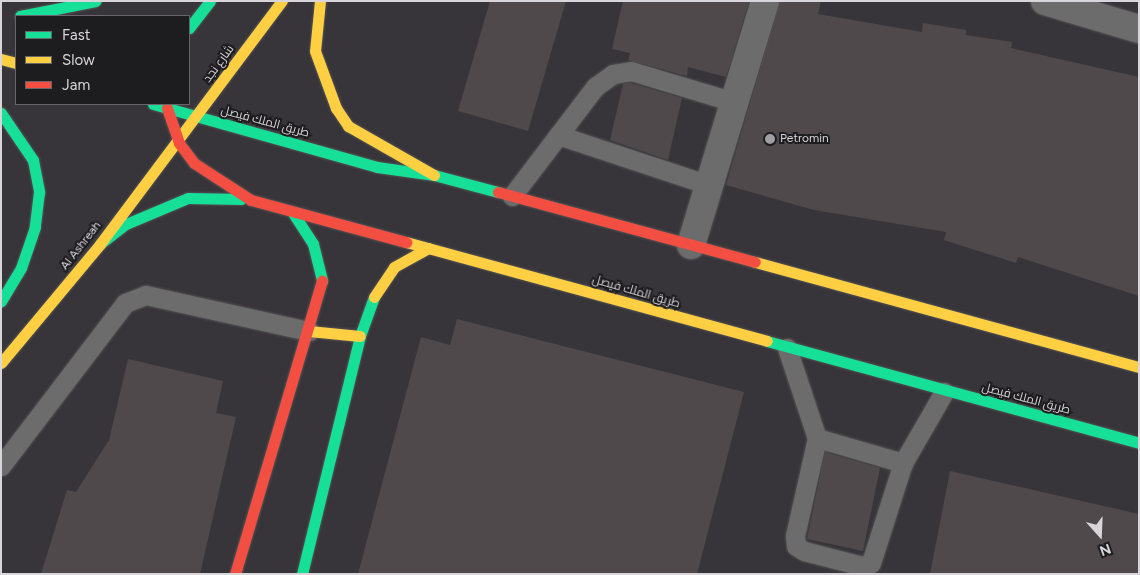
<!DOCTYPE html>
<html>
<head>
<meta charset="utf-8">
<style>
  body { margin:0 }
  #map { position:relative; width:1140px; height:575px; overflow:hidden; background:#373539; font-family:Figtree,Cairo,sans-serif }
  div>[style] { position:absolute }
  .building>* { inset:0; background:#50494b }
  .roads { filter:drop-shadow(0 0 1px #545355) drop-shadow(0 0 1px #545355) }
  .lane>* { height:19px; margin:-9.5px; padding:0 9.5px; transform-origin:9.5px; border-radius:9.5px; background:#6d6c6d }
  .street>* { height:28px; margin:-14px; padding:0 14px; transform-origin:14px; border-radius:14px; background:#6d6c6d }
  .fast>* { height:11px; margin:-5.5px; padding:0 5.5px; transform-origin:5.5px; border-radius:5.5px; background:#16e098 }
  .slow>* { height:11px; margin:-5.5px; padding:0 5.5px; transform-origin:5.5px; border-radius:5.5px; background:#ffcf43 }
  .jam>* { height:11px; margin:-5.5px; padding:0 5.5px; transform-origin:5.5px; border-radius:5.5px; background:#f24e42 }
  .dots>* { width:14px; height:14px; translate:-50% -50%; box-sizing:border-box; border:2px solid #1d1c1f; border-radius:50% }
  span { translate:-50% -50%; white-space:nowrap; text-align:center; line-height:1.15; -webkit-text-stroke:4px #1d1c1f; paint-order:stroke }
  .street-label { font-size:12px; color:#d8d6db }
  .poi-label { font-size:12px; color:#d8d6db }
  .left { translate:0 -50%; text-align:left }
  .frame { position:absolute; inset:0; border:2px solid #d8d6db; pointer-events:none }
  .legend { position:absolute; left:15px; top:15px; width:175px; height:90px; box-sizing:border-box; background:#1d1c1f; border:1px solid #68666a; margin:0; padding:6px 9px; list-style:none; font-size:15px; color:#d8d6db }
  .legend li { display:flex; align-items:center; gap:10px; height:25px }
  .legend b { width:25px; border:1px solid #68666a }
  .north { position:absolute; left:1075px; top:510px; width:50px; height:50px; -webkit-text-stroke:4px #1d1c1f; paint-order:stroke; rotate:160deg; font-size:14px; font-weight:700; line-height:20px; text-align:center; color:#d8d6db }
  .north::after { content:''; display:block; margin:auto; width:18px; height:22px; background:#d8d6db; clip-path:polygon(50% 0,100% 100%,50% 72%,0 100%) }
</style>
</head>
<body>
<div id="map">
  <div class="building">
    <div style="clip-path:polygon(490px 1px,566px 1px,528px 131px,458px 111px)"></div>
    <div style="clip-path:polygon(623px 1px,749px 1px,726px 77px,688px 67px,687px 76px,628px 60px,630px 53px,612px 49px)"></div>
    <div style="clip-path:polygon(780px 1px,821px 1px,818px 14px,922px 32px,923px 23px,966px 30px,966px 35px,1012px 42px,1011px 48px,1139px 77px,1139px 296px,1018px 257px,1016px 263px,944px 240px,946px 232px,814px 210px,726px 185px)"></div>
    <div style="clip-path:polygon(630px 83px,682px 98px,668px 160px,610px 140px,623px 84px)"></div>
    <div style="clip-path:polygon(457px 319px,744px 392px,697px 574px,358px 574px,421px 337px,450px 345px)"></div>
    <div style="clip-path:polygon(128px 359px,223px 381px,216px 413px,236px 417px,200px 574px,41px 574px,67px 490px,76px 492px,109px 440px)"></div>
    <div style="clip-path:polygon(825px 452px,880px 468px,863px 551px,807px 539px)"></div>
    <div style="clip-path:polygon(950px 471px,1139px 514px,1139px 574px,930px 574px)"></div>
  </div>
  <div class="roads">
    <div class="lane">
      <div style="left:558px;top:135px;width:159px;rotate:18.3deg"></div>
      <div style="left:512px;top:196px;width:137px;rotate:-52.7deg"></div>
      <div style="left:595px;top:87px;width:22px;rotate:-36deg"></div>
      <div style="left:613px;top:74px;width:18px;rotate:-9deg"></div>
      <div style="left:631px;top:71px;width:108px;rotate:16.8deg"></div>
      <div style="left:787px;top:348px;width:95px;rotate:71.6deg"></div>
      <div style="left:817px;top:438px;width:90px;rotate:16.2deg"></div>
      <div style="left:903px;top:463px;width:82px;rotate:-60deg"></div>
      <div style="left:817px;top:438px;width:100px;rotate:102.7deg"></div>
      <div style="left:795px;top:536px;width:10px;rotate:84deg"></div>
      <div style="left:796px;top:546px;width:9px;rotate:32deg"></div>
      <div style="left:804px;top:551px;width:60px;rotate:14.5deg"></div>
      <div style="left:862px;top:566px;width:9px;rotate:-18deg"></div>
      <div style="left:871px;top:563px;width:105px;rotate:-72.3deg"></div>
      <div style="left:1px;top:466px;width:205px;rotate:-52.7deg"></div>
      <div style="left:125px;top:303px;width:22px;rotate:-21deg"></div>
      <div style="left:146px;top:295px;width:167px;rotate:12.5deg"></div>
    </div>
    <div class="street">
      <div style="left:1045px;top:1px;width:98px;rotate:16.6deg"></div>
      <div style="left:691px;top:245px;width:255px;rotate:-73.1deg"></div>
    </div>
    <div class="fast">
      <div style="left:20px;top:16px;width:77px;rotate:-11.2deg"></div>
      <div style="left:189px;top:28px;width:34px;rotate:-52deg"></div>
      <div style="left:153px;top:104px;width:233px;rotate:15.7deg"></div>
      <div style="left:377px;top:167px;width:58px;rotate:8deg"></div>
      <div style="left:434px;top:175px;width:66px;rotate:14.9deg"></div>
      <div style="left:1px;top:113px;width:57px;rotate:55.8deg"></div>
      <div style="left:33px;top:160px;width:33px;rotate:79deg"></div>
      <div style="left:39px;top:192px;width:35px;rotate:97deg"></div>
      <div style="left:35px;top:227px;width:43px;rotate:108.9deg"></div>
      <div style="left:21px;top:268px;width:39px;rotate:121deg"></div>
      <div style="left:293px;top:213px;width:37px;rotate:57deg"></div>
      <div style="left:313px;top:244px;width:38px;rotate:76deg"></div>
      <div style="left:100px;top:244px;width:33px;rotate:-38deg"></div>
      <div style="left:126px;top:224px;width:67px;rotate:-22.8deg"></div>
      <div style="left:188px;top:198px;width:53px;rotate:1.1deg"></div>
      <div style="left:767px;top:341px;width:386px;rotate:15.3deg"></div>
      <div style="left:302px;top:574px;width:245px;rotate:-76.3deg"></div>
      <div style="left:360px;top:336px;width:41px;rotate:-70.3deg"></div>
    </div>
    <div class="slow">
      <div style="left:320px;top:1px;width:50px;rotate:95.7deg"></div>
      <div style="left:315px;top:51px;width:61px;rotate:69.8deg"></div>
      <div style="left:336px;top:108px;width:22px;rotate:56deg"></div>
      <div style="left:348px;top:126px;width:99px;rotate:29.7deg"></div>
      <div style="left:1px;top:59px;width:16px;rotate:15deg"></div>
      <div style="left:406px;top:242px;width:374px;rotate:15.3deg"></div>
      <div style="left:755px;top:262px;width:398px;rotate:15.3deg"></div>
      <div style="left:374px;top:297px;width:36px;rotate:-56deg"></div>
      <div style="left:394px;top:267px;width:39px;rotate:-29deg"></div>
      <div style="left:309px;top:331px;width:51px;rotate:5.6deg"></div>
      <div style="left:1px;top:363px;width:155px;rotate:-50.2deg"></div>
      <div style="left:100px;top:244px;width:304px;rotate:-53.2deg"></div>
    </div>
    <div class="jam">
      <div style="left:167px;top:108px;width:37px;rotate:71deg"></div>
      <div style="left:179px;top:143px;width:25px;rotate:53deg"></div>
      <div style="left:194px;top:163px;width:68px;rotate:33deg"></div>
      <div style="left:251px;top:200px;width:161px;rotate:15.2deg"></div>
      <div style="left:498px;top:192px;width:266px;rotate:15.2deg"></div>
      <div style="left:235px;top:574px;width:306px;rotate:-73.5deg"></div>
    </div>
  </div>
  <div class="dots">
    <div style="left:770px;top:139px;background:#a09ea2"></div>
  </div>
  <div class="street-label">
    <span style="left:219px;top:64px;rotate:-54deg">شارع نجد</span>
    <span style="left:265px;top:122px;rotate:15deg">طريق الملك فيصل</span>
    <span style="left:81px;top:246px;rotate:-52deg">Al Ashreah</span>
    <span style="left:636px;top:292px;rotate:16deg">طريق الملك فيصل</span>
    <span style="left:1026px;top:399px;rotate:15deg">طريق الملك فيصل</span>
  </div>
  <div class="poi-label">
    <span class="left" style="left:780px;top:139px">Petromin</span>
  </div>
  <div class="frame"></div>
  <ul class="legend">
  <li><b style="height:6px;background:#16e098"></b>Fast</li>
  <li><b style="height:6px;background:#ffcf43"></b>Slow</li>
  <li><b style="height:6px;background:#f24e42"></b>Jam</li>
  </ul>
  <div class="north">N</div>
</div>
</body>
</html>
